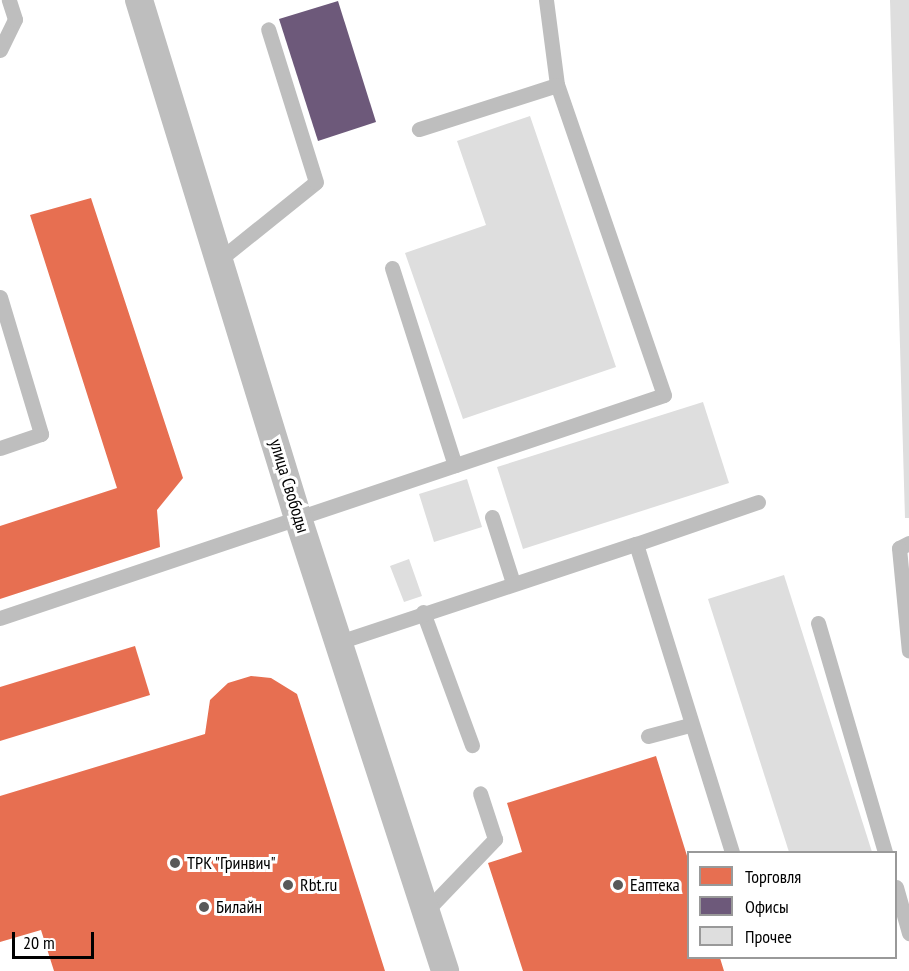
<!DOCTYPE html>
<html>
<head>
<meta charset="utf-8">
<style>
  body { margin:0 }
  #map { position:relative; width:909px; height:971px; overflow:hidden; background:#fff; font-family:"PT Sans Narrow",sans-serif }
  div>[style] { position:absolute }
  .shops>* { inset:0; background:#e76f51 }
  .offices>* { inset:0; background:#6d597a }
  .building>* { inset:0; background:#dedede }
  .service>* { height:15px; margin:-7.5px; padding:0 7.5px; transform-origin:7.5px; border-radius:7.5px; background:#bebebe }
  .minor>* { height:28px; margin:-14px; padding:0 14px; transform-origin:14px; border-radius:14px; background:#bebebe }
  .dots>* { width:16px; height:16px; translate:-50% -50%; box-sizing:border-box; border:3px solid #fff; border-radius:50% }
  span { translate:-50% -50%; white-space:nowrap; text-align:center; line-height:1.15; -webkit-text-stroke:6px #fff; paint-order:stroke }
  .street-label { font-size:18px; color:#000 }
  .poi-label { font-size:18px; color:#000 }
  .left { translate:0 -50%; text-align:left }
  .legend { position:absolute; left:687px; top:851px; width:210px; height:108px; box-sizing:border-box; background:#fff; border:2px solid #999; margin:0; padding:8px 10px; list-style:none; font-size:18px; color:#000 }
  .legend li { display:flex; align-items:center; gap:12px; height:30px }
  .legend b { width:30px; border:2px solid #999 }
  .scale { position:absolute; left:12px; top:932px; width:82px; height:27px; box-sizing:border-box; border:3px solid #000; border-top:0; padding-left:8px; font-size:18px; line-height:21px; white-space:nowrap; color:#000; -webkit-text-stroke:4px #fff; paint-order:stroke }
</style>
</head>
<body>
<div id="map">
  <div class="shops">
    <div style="clip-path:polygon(91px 198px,183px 478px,157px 510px,160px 547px,0 599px,0 526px,117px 488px,30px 215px)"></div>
    <div style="clip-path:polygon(135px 646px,150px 695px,0 741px,0 687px)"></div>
    <div style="clip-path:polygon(251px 676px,271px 678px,297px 694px,385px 971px,54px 971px,41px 930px,0 942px,0 796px,205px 734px,210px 700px,228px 683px)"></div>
    <div style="clip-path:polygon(656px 756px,688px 859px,688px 958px,720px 958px,724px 971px,523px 971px,488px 863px,522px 852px,507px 803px)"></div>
  </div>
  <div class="offices">
    <div style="clip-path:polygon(338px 1px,376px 122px,318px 141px,279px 19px)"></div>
  </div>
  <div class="building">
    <div style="clip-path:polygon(890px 0,909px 0,909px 518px,905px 518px)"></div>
    <div style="clip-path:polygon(530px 116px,616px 367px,463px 419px,405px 253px,486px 225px,457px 141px)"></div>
    <div style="clip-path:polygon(703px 402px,729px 483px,523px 549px,497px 467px)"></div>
    <div style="clip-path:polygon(467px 479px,482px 527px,434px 542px,419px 494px)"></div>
    <div style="clip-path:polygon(409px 559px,422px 596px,404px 602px,390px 566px)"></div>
    <div style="clip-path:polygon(784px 575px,872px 852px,789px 852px,708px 599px)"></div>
  </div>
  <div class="service">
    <div style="left:546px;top:0;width:86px;rotate:82.6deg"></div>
    <div style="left:0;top:50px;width:34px;rotate:-64deg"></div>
    <div style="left:15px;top:19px;width:20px;rotate:-108deg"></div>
    <div style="left:219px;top:260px;width:124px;rotate:-38.8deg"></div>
    <div style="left:316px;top:182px;width:160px;rotate:-107.4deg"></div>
    <div style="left:392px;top:268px;width:207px;rotate:72.3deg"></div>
    <div style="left:0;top:297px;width:143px;rotate:73.3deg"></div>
    <div style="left:41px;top:434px;width:43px;rotate:161.1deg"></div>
    <div style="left:492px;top:517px;width:69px;rotate:72.3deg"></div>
    <div style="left:909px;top:543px;width:11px;rotate:153deg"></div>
    <div style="left:899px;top:548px;width:103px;rotate:84.5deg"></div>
    <div style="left:636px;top:544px;width:129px;rotate:-19deg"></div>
    <div style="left:423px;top:612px;width:142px;rotate:69.8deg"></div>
    <div style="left:0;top:618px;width:700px;rotate:-18.56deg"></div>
    <div style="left:664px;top:395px;width:328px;rotate:-109deg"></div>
    <div style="left:557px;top:85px;width:145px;rotate:162.3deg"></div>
    <div style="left:818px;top:623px;width:239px;rotate:73.7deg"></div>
    <div style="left:339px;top:642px;width:313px;rotate:-18.3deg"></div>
    <div style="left:636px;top:544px;width:323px;rotate:72.7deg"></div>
    <div style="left:648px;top:736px;width:43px;rotate:-14.7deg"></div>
    <div style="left:896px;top:887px;width:48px;rotate:74.2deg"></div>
    <div style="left:426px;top:911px;width:100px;rotate:-46.2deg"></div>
    <div style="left:495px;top:839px;width:48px;rotate:-108.1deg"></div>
  </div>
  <div class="minor">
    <div style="left:139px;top:0;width:542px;rotate:72.94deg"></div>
    <div style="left:298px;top:518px;width:476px;rotate:72deg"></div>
  </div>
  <div class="dots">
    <div style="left:175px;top:863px;background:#595959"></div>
    <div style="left:288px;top:885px;background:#595959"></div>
    <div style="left:618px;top:885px;background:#595959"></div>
    <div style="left:204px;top:907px;background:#595959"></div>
  </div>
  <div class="street-label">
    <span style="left:289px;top:486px;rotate:73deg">улица Свободы</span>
  </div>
  <div class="poi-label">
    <span class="left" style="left:187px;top:863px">ТРК "Гринвич"</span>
    <span class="left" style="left:300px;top:885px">Rbt.ru</span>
    <span class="left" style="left:630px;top:885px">Еаптека</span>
    <span class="left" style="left:216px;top:907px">Билайн</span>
  </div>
  <ul class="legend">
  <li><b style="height:16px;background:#e76f51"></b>Торговля</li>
  <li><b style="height:16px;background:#6d597a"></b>Офисы</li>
  <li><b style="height:16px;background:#dedede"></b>Прочее</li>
  </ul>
  <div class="scale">20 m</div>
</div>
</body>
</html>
